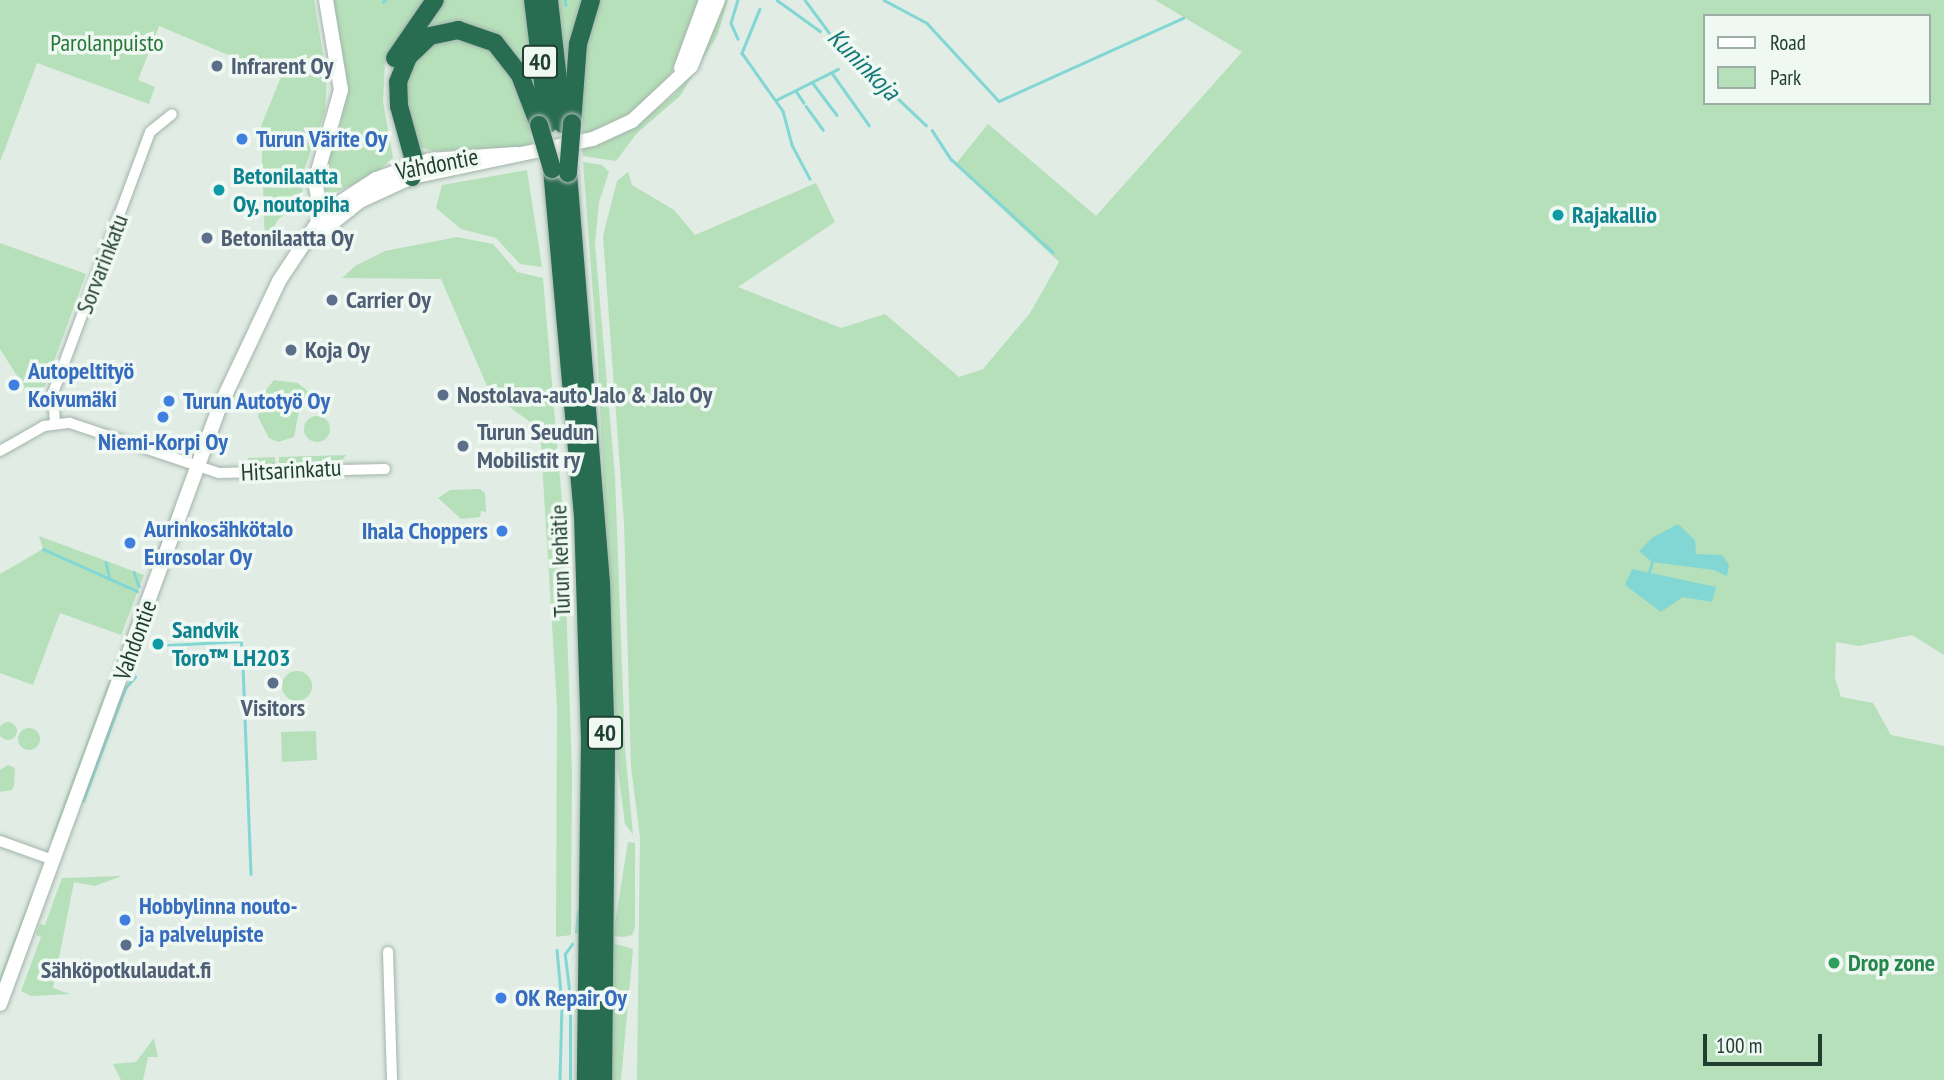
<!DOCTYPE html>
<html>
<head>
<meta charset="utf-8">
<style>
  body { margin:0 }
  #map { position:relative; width:1944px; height:1080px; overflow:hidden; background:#e0ece4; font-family:"PT Sans Narrow",sans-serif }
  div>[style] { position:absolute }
  .green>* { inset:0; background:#b6e0ba }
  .round { border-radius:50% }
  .water>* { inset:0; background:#82d7d4 }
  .stream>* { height:2.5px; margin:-1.25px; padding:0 1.25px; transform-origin:1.25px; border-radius:1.25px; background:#82d7d4 }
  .roads { filter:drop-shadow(0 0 2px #a2b4aa) drop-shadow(0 0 2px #a2b4aa) }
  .street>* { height:10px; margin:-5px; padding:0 5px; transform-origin:5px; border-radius:5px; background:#fff }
  .secondary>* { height:14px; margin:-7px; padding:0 7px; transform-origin:7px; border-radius:7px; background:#fff }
  .highway>* { height:18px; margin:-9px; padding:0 9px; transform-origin:9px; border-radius:9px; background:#286d52 }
  .bridges { filter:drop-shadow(0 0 2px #c0c9c5) drop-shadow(0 0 2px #c0c9c5) }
  .highway-bridge>* { height:18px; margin:-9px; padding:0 9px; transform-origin:9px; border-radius:9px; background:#286d52 }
  .dots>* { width:19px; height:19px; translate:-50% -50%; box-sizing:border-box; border:4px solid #f0f8f3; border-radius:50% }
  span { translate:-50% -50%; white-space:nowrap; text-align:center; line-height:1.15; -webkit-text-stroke:7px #f0f8f3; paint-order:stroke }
  .shield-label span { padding:2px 5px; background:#f0f8f3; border:2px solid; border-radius:5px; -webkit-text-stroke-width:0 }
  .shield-label { font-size:23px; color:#1f3e30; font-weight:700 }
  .park-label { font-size:24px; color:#257836 }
  .service-label { font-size:24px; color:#4e5e75; font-weight:700 }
  .left { translate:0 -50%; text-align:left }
  .shop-label { font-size:24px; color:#366cbe; font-weight:700 }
  .right { translate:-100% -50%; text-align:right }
  .street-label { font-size:24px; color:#1f3e30 }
  .culture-label { font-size:24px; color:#0d838f; font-weight:700 }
  .leisure-label { font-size:24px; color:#27864d; font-weight:700 }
  .water-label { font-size:26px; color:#147a78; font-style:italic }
  .legend { position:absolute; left:1703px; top:14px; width:228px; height:91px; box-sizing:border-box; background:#f0f8f3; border:2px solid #9caea5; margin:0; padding:9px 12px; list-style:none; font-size:21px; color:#1f3e30 }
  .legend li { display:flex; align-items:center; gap:14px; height:35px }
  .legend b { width:35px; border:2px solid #9caea5 }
  .scale { position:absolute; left:1703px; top:1034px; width:119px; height:32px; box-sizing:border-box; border:4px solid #1f3e30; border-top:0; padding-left:9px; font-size:21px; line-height:24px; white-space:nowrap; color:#1f3e30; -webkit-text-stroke:5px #f0f8f3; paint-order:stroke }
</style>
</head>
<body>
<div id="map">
  <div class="green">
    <div style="clip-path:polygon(0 0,314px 0,327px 79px,325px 112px,303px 173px,302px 197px,277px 221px,265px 246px,261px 126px,281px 77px,159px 26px,138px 80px,155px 87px,149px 104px,37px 63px,0 162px)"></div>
    <div style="clip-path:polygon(332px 0,428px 0,385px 63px,383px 102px,393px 158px,370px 177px,329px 195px,322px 184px,324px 168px,339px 131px,346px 92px)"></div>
    <div style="clip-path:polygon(441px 0,525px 0,537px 96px,493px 35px,472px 25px,462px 25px,402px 52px)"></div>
    <div style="clip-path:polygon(558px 0,586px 0,566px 87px,562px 35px)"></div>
    <div style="clip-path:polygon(596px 0,700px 0,681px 58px,658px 92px,626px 117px,582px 135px,580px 70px)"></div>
    <div style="clip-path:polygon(722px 0,728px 0,717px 36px,680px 96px,637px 133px,616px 161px,583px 156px,582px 147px,632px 129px,676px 93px,694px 70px)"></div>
    <div style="clip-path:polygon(evenodd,1155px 0,1944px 0,1944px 655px,1912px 635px,1859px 646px,1836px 642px,1835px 678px,1841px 697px,1873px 703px,1891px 735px,1944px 746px,1944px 1080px,637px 1080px,640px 837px,631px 767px,624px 523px,603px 236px,617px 181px,628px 172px,632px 185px,674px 210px,695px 235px,816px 183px,835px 222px,738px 287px,841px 328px,885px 314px,959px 377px,983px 369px,1030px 313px,1059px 262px,955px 165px,988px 124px,1096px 216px,1242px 52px,1155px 0,1704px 16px,1928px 16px,1928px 103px,1704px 103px,1704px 16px)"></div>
    <div style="clip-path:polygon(450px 35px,500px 51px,531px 119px,535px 146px,433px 151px,419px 147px,402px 91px,417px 53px)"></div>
    <div style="clip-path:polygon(583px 162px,602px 165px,609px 172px,599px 202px,595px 244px,615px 477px,625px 748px,633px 835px,625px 824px,618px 771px,597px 347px)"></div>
    <div style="clip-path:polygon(527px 170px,542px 267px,520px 264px,496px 238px,461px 229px,436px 208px,442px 185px)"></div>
    <div style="clip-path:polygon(457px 237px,493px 244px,517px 272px,543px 278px,563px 514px,572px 771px,571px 935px,556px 937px,557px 706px,540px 429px,490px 393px,441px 279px,342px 278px,355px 266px,385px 251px)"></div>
    <div style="clip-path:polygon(0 243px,86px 274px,37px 407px,0 349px)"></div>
    <div style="clip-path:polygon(274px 380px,298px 383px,309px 392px,300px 406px,294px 437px,278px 442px,269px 438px,258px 417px,262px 395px)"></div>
    <div class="round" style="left:304px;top:416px;width:26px;height:26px"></div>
    <div style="clip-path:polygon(346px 455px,340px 463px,280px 465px,279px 461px,279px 457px)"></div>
    <div style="clip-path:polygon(275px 457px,275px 465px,249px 463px,248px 458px)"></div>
    <div style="clip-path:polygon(480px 489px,485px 493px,486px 512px,481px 511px,480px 517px,461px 519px,438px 498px,450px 490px)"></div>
    <div style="clip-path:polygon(39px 536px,144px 575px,121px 635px,60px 613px,33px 685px,0 673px,0 574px,43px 549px)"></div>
    <div class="round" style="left:282px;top:671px;width:30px;height:30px"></div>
    <div style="clip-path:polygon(110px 678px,116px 678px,56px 840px,51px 838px)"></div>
    <div class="round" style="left:-1px;top:722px;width:18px;height:18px"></div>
    <div class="round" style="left:18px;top:728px;width:22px;height:22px"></div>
    <div style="clip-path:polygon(316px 731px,317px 760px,282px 762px,281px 732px)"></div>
    <div style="clip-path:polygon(8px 765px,15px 768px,14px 785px,12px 790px,0 792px,0 770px)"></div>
    <div style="clip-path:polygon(628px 842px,635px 843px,635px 927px,632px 935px,624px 937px,613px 936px)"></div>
    <div style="clip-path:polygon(122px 876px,95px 886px,74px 882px,53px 988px,70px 994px,31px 996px,21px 991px,41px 937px,36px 935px,40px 924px,45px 925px,62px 878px)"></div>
    <div style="clip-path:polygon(33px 891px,30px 909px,0 990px,0 976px)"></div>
    <div style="clip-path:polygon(613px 943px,633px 949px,621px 1080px,612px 1080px)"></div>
    <div style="clip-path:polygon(154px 1038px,158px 1057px,148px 1057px,143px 1080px,121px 1080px,113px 1064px,136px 1062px)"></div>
  </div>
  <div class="water">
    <div style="clip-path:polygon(1678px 524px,1695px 540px,1696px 554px,1722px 555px,1729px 565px,1727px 576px,1714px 570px,1652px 562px,1639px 551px,1652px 538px)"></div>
    <div style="clip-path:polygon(1632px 569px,1716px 587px,1712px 602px,1683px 597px,1661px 612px,1625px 585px)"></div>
  </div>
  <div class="stream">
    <div style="left:565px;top:0;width:5px;rotate:79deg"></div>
    <div style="left:738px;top:0;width:24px;rotate:107deg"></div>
    <div style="left:731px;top:23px;width:17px;rotate:66deg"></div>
    <div style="left:777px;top:0;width:53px;rotate:35.8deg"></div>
    <div style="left:805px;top:0;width:44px;rotate:53.4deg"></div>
    <div style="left:831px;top:35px;width:131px;rotate:43.5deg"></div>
    <div style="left:884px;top:0;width:49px;rotate:28.1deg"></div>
    <div style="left:927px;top:23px;width:106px;rotate:47.3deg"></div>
    <div style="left:999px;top:101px;width:202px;rotate:-24.3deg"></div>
    <div style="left:383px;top:2px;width:3px;rotate:-45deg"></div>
    <div style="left:760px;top:9px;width:48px;rotate:112.2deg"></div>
    <div style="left:742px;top:53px;width:71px;rotate:54.7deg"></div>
    <div style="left:783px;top:111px;width:35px;rotate:75deg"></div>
    <div style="left:792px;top:145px;width:38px;rotate:62deg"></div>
    <div style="left:832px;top:73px;width:64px;rotate:54.6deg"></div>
    <div style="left:812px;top:82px;width:41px;rotate:52.9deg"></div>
    <div style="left:796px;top:91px;width:14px;rotate:56deg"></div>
    <div style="left:776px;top:100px;width:69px;rotate:-26.6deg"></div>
    <div style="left:806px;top:106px;width:29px;rotate:54deg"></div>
    <div style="left:932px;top:130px;width:35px;rotate:57deg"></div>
    <div style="left:951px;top:159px;width:138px;rotate:42.4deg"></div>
    <div style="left:43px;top:549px;width:103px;rotate:24.1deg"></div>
    <div style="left:106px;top:562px;width:17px;rotate:77deg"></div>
    <div style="left:153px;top:567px;width:61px;rotate:-69.8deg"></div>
    <div style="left:134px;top:572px;width:15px;rotate:70deg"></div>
    <div style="left:1649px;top:572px;width:10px;rotate:-73deg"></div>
    <div style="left:168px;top:645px;width:73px;rotate:-3.1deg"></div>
    <div style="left:241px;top:641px;width:6px;rotate:81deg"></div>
    <div style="left:243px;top:666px;width:208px;rotate:87.8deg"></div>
    <div style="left:83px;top:801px;width:121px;rotate:-69.6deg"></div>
    <div style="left:125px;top:688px;width:15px;rotate:-48deg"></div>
    <div style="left:576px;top:932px;width:20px;rotate:-84deg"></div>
    <div style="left:557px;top:950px;width:54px;rotate:84.7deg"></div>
    <div style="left:562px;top:1004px;width:76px;rotate:91.5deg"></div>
    <div style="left:569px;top:989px;width:35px;rotate:-97deg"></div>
    <div style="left:565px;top:954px;width:12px;rotate:-55deg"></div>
    <div style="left:570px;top:1080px;width:72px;rotate:-90deg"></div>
  </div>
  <div class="roads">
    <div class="street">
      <div style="left:55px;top:423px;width:30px;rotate:-94deg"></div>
      <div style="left:53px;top:393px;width:278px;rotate:-69.6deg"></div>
      <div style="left:150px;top:132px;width:28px;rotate:-39deg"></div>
      <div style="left:0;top:451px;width:51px;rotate:-29.6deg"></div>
      <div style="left:44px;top:426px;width:26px;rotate:-7deg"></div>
      <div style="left:70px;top:423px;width:157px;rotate:18.6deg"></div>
      <div style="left:219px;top:473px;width:166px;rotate:-1.4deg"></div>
      <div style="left:0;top:841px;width:56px;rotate:19.7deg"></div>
      <div style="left:388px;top:952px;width:128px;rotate:88.2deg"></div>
    </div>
    <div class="secondary">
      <div style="left:326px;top:0;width:91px;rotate:80.5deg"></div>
      <div style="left:341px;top:90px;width:96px;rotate:105.8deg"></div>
      <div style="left:315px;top:182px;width:25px;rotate:78deg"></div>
      <div style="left:320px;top:206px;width:17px;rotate:54deg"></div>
      <div style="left:681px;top:68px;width:72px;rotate:-69.8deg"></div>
      <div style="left:312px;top:239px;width:61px;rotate:-38.4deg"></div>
      <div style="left:360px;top:201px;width:57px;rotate:-24.8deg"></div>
      <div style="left:412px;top:177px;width:185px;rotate:-11.9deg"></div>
      <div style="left:593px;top:139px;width:43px;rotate:-24.8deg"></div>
      <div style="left:632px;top:121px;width:81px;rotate:-43deg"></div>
      <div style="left:691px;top:66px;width:71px;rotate:-67.8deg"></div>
      <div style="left:0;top:1004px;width:635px;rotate:-69.82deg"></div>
      <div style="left:219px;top:408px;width:140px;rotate:-64.7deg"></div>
      <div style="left:279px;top:281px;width:82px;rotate:-56.5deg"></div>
      <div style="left:324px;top:213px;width:62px;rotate:-33.2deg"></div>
      <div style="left:376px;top:179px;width:57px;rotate:-19.4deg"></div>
      <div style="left:430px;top:160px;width:86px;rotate:-4deg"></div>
    </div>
    <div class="highway">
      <div style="left:533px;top:0;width:125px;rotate:83.1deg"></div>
      <div style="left:549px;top:0;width:125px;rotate:83.6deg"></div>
      <div style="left:395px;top:58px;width:70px;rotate:-55.4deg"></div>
      <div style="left:572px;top:123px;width:79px;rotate:-85.7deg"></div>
      <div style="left:578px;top:44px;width:46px;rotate:-73.5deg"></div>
      <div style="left:552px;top:169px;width:348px;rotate:84.9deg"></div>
      <div style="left:583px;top:516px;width:223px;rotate:88.2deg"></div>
      <div style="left:590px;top:739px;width:341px;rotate:90.7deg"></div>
      <div style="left:568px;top:173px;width:411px;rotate:85.4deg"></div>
      <div style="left:601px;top:583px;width:167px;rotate:88.3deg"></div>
      <div style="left:606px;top:750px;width:330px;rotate:90.5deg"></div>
      <div style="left:412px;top:177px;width:13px;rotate:-77deg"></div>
      <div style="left:415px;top:164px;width:60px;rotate:-105.4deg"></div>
      <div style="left:399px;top:106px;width:24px;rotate:-92deg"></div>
      <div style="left:398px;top:82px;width:27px;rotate:-68deg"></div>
      <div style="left:408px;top:57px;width:30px;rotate:-44deg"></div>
      <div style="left:430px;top:36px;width:29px;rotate:-12deg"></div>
      <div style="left:458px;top:30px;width:39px;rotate:19deg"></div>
      <div style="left:495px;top:43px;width:41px;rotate:52deg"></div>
      <div style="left:520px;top:75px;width:53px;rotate:69.2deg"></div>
    </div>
  </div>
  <div class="bridges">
    <div class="highway-bridge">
      <div style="left:539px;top:125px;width:46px;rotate:73.5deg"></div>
      <div style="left:568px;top:173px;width:50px;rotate:-85.4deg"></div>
    </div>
  </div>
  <div class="dots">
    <div style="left:217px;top:66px;background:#5c6f8a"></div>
    <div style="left:242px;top:139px;background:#3f7fe0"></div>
    <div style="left:219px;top:190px;background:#0f9aa8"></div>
    <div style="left:1558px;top:215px;background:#0f9aa8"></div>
    <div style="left:207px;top:238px;background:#5c6f8a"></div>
    <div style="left:332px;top:300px;background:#5c6f8a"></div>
    <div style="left:291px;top:350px;background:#5c6f8a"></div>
    <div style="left:14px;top:385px;background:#3f7fe0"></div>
    <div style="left:443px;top:395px;background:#5c6f8a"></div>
    <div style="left:169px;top:401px;background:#3f7fe0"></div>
    <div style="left:163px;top:417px;background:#3f7fe0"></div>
    <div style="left:463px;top:446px;background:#5c6f8a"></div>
    <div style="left:502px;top:531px;background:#3f7fe0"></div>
    <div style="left:130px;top:543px;background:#3f7fe0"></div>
    <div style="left:158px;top:644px;background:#0f9aa8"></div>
    <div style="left:273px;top:683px;background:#5c6f8a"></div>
    <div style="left:125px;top:920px;background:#3f7fe0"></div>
    <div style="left:126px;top:945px;background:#5c6f8a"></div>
    <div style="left:1834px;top:963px;background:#2e9e5b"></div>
    <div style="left:501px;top:998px;background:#3f7fe0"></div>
  </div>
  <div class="shield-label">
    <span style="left:540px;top:62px">40</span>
    <span style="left:605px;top:733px">40</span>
  </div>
  <div class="park-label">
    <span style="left:107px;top:43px">Parolanpuisto</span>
  </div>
  <div class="service-label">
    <span class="left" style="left:231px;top:66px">Infrarent Oy</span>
    <span class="left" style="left:221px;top:238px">Betonilaatta Oy</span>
    <span class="left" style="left:346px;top:300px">Carrier Oy</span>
    <span class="left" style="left:305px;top:350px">Koja Oy</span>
    <span class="left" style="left:457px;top:395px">Nostolava-auto Jalo &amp; Jalo Oy</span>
    <span class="left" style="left:477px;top:446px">Turun Seudun<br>Mobilistit ry</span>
    <span style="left:273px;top:708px">Visitors</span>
    <span style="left:126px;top:970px">Sähköpotkulaudat.fi</span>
  </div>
  <div class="shop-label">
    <span class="left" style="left:256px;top:139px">Turun Värite Oy</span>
    <span class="left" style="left:28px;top:385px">Autopeltityö<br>Koivumäki</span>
    <span class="left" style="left:183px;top:401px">Turun Autotyö Oy</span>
    <span style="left:163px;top:442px">Niemi-Korpi Oy</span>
    <span class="left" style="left:144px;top:543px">Aurinkosähkötalo<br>Eurosolar Oy</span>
    <span class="right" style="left:488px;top:531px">Ihala Choppers</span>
    <span class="left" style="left:139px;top:920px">Hobbylinna nouto-<br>ja palvelupiste</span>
    <span class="left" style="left:515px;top:998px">OK Repair Oy</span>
  </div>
  <div class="street-label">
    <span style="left:437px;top:164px;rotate:-11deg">Vahdontie</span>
    <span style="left:102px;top:264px;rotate:-69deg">Sorvarinkatu</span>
    <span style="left:291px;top:470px;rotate:-3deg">Hitsarinkatu</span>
    <span style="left:560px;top:561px;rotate:-92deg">Turun kehätie</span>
    <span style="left:135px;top:640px;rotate:-70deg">Vahdontie</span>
  </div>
  <div class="culture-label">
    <span class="left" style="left:233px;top:190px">Betonilaatta<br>Oy, noutopiha</span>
    <span class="left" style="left:1572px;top:215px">Rajakallio</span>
    <span class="left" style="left:172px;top:644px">Sandvik<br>Toro™ LH203</span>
  </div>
  <div class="leisure-label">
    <span class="left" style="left:1848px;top:963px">Drop zone</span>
  </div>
  <div class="water-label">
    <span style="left:864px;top:64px;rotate:45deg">Kuninkoja</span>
  </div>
  <ul class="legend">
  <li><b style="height:9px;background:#fff"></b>Road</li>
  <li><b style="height:19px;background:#b6e0ba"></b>Park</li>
  </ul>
  <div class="scale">100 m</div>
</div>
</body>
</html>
